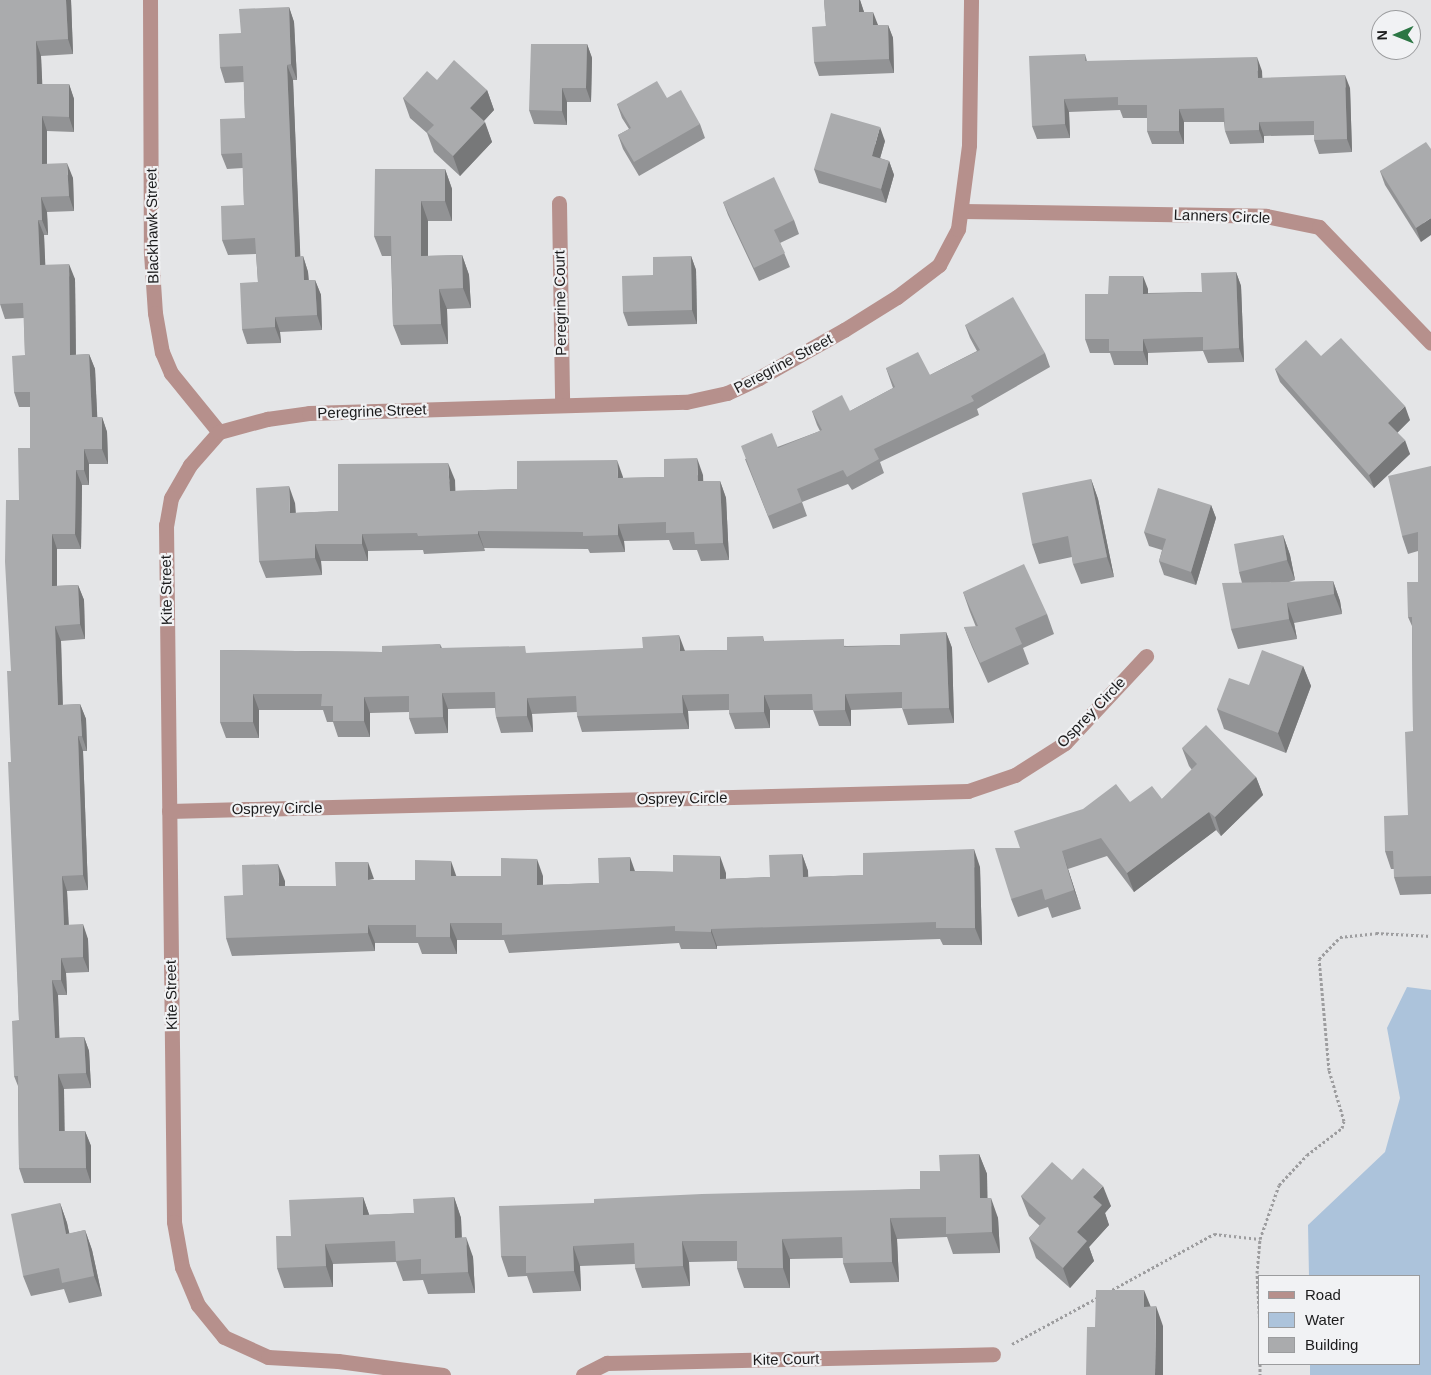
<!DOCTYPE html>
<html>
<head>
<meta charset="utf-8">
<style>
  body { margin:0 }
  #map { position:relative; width:1431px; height:1375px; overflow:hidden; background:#e4e5e7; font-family:Helvetica,sans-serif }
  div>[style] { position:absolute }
  .water>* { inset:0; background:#acc3db }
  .path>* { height:3px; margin-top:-1.5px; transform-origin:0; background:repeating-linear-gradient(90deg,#9d9d9f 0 2.5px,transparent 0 5px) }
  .street>* { height:15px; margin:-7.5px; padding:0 7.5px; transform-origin:7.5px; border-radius:7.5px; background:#b6908c }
  .wall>* { inset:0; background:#929395 }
  .shaded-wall>* { inset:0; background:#777879 }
  .building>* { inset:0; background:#aaabad }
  span { translate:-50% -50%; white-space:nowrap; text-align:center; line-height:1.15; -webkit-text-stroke:4.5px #f1f2f4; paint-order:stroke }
  .street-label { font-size:15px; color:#1b1b1c }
  .legend { position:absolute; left:1258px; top:1275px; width:162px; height:90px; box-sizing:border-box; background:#f1f2f4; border:1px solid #9b9c9e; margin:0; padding:6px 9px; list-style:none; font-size:15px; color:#1b1b1c }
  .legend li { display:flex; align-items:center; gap:10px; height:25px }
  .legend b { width:25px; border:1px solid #9b9c9e }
  .north { position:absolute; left:1371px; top:10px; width:50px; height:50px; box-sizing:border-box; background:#f1f2f4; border:1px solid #9b9c9e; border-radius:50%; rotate:269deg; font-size:14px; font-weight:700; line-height:20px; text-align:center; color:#1b1b1c }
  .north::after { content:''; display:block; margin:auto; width:18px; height:22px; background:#2c7644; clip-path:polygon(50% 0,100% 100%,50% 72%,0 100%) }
</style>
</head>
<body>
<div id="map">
  <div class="water">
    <div style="clip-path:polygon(1407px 987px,1431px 990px,1431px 1375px,1310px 1375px,1310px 1364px,1420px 1364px,1420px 1276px,1309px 1276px,1308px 1225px,1385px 1152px,1400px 1098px,1387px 1028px)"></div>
  </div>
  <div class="path">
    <div style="left:1108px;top:1292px;width:121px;rotate:-28.7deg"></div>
    <div style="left:1214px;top:1234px;width:46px;rotate:6.2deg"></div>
    <div style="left:1260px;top:1328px;width:55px;rotate:-93.1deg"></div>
    <div style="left:1257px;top:1273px;width:34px;rotate:-85deg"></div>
    <div style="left:1260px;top:1239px;width:57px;rotate:-70.6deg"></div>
    <div style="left:1279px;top:1185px;width:41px;rotate:-47deg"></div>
    <div style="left:1307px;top:1155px;width:44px;rotate:-37.6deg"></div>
    <div style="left:1342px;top:1128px;width:7px;rotate:-74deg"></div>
    <div style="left:1344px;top:1121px;width:53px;rotate:-106.4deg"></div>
    <div style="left:1329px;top:1070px;width:111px;rotate:-95.1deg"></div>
    <div style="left:1319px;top:959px;width:30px;rotate:-46deg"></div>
    <div style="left:1340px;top:937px;width:36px;rotate:-6deg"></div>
    <div style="left:1376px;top:933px;width:55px;rotate:3.1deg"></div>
    <div style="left:1012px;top:1344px;width:99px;rotate:-28.4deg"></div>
    <div style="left:1260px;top:1364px;width:11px;rotate:90deg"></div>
  </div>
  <div class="street">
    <div style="left:150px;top:0;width:253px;rotate:89.8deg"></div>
    <div style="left:151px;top:253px;width:60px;rotate:86.2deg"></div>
    <div style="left:155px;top:313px;width:40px;rotate:80deg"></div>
    <div style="left:162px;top:352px;width:23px;rotate:67deg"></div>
    <div style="left:171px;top:373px;width:76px;rotate:50.9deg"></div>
    <div style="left:559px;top:203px;width:201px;rotate:89.1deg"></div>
    <div style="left:962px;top:211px;width:304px;rotate:0.9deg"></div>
    <div style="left:1266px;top:216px;width:54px;rotate:11.7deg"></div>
    <div style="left:1319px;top:227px;width:161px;rotate:46deg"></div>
    <div style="left:219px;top:432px;width:44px;rotate:131.3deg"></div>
    <div style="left:190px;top:465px;width:38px;rotate:120deg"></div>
    <div style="left:171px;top:498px;width:27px;rotate:100deg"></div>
    <div style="left:166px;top:525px;width:697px;rotate:89.34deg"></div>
    <div style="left:174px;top:1222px;width:46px;rotate:79.9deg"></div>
    <div style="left:182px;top:1267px;width:41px;rotate:67.2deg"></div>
    <div style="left:198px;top:1305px;width:41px;rotate:50.9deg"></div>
    <div style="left:224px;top:1337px;width:48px;rotate:24.4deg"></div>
    <div style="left:268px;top:1357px;width:70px;rotate:3.3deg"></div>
    <div style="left:338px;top:1361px;width:106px;rotate:7.6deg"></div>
    <div style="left:219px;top:432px;width:50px;rotate:-15.2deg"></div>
    <div style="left:267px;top:419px;width:42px;rotate:-8.1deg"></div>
    <div style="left:309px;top:413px;width:377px;rotate:-1.7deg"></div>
    <div style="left:686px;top:402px;width:42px;rotate:-12.4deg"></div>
    <div style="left:727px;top:393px;width:35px;rotate:-25deg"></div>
    <div style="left:759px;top:378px;width:98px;rotate:-29.5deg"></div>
    <div style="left:844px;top:330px;width:62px;rotate:-31.9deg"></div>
    <div style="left:897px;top:297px;width:53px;rotate:-37.3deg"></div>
    <div style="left:939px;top:265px;width:41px;rotate:-62.2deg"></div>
    <div style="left:958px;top:229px;width:85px;rotate:-82.5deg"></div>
    <div style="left:969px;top:145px;width:145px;rotate:-89.2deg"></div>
    <div style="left:169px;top:811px;width:799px;rotate:-1.43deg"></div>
    <div style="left:968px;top:791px;width:50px;rotate:-18.8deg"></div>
    <div style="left:1015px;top:775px;width:59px;rotate:-32.6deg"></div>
    <div style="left:1065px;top:743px;width:119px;rotate:-47deg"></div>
    <div style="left:583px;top:1375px;width:27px;rotate:-27deg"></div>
    <div style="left:607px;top:1363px;width:386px;rotate:-1.3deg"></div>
  </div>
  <div class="wall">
    <div style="clip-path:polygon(0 0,71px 0,73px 54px,41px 56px,42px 84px,69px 84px,74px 99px,74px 132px,47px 131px,47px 164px,73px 178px,74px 211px,47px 212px,48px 235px,44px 235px,45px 265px,75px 279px,76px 355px,89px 354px,95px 369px,97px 417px,102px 417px,107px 432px,108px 464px,89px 464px,89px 485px,82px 485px,81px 549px,57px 549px,57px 586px,78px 585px,84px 600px,85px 639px,61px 641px,63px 705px,80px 704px,86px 719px,87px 751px,83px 751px,88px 890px,67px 891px,69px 925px,88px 939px,89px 972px,66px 973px,67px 995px,58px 995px,59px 1038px,84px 1037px,89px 1051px,91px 1088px,64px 1089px,64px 1131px,85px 1131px,91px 1146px,91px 1183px,24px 1183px,19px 1168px,18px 1086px,14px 1076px,19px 1020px,11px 762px,11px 671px,19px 500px,30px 448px,30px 407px,19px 407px,14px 392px,25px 355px,24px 318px,5px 319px,0 304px)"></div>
    <div style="clip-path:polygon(824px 0,860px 0,864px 12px,878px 25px,888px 25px,893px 38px,894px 73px,819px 76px,814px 62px,826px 26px)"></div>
    <div style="clip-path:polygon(289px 7px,294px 22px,297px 80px,293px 80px,300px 257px,303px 256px,308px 272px,309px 280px,315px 280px,321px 295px,322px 330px,280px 332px,281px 343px,247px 344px,242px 329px,258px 282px,256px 254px,228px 255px,222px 240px,244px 205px,243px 168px,227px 169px,221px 154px,245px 118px,244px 82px,225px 83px,220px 67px,241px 33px)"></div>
    <div style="clip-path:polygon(587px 44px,592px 58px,591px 102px,567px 102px,567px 125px,534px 124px,529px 110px)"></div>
    <div style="clip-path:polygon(1085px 54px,1087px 61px,1262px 71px,1262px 78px,1350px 88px,1352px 152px,1319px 154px,1314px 140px,1314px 135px,1264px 136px,1264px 143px,1230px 144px,1225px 131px,1224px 122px,1184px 122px,1184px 144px,1152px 144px,1147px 131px,1147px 118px,1123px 118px,1120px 110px,1069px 112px,1070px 138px,1037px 139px,1032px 126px)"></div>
    <div style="clip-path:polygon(437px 80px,487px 90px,494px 110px,484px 121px,492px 142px,460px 176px,434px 152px,427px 133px,410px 118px,403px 98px)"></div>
    <div style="clip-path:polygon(667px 98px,700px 124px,705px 138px,639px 176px,623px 149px,618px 135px,629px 129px,622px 118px,617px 104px)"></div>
    <div style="clip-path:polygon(885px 141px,880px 158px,889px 161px,894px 175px,886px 203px,819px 183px,814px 169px)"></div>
    <div style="clip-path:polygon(1431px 149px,1421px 242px,1385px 185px,1380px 171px)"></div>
    <div style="clip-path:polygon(445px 169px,452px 189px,452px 221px,428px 221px,428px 256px,462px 255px,469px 275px,471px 308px,447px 309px,448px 344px,401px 345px,393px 325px,391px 256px,382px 256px,374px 236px)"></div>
    <div style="clip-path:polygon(723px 202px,794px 220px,799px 234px,780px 243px,790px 267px,759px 281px,728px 215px)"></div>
    <div style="clip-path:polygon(691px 256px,696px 270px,697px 324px,628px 326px,623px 312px,653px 275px)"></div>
    <div style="clip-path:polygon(1236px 272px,1241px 286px,1244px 362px,1208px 363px,1203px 351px,1148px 353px,1148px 365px,1114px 365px,1110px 353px,1090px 353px,1085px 339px,1108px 294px,1148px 289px,1148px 293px,1202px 292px)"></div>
    <div style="clip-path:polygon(965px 325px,1045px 353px,1050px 367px,977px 409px,979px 415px,880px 462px,884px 473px,852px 490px,848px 484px,802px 502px,807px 516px,773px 529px,745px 459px,820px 431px,817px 425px,812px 411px,850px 411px,893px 388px,886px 368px,930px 375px,977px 351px,970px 338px)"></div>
    <div style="clip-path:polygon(1321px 356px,1410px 420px,1397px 433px,1410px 454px,1374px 488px,1280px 382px,1275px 369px)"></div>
    <div style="clip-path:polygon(1431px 466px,1431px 894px,1400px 895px,1394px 877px,1394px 869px,1391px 869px,1385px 851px,1408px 815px,1413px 731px,1412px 626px,1408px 617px,1418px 582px,1418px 551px,1408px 554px,1402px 536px)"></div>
    <div style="clip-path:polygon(703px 475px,703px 481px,720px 481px,726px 498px,729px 560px,701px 561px,697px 550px,673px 550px,669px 540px,624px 541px,625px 552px,590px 553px,588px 549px,484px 548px,485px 551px,424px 554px,423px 550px,368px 551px,368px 561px,321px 561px,322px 575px,266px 578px,259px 561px,295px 503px,296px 513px,338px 511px,455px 480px,455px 491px,517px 489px,623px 477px,623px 478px,664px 477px)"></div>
    <div style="clip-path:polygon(1091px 479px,1098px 499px,1114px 577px,1081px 584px,1073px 564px,1072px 557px,1039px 564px,1032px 544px)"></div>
    <div style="clip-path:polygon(1211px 505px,1216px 518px,1196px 585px,1164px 575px,1159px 561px,1162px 550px,1149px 546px,1144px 532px)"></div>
    <div style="clip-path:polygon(1283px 535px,1290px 555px,1295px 580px,1289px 582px,1333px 581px,1340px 601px,1342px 614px,1294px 623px,1297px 639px,1238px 649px,1231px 629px,1242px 583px,1239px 572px)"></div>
    <div style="clip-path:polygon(963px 592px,1047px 614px,1054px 634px,1023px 648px,1029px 664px,988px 683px,972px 647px,964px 627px,976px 627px,970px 612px)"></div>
    <div style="clip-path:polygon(946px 632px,952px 648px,954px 723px,908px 725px,902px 708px,851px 710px,851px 726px,819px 726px,813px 710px,770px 710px,770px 728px,735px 729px,729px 713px,729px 710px,688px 711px,689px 729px,582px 732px,577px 716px,577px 712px,532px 714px,533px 732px,501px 733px,496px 717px,495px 708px,448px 709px,448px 733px,415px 734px,409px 718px,409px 712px,370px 713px,370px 737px,338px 737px,333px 722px,327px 722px,323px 710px,259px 710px,259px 738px,226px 738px,220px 722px,220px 650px,382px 652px,440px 644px,442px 648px,528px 653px,727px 650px,763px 636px,764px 641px,847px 646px,900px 645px)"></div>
    <div style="clip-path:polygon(1303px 666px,1311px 686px,1286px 753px,1224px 729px,1217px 709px,1249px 685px)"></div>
    <div style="clip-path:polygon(1182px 748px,1256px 777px,1263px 795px,1221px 836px,1216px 830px,1134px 892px,1107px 856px,1068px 869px,1081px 909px,1052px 918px,1048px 907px,1018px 917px,1011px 899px,1020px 848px,1130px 802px,1162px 799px,1192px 770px,1189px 766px)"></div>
    <div style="clip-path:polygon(802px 854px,808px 871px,808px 877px,863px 875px,980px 867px,982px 945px,943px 945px,940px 939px,717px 946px,717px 949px,681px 949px,679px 943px,509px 953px,504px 940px,457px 940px,457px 954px,422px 954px,418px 943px,375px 943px,375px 951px,232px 956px,226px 938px,243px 895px,285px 881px,285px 886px,336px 886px,374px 880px,415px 880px,457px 876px,543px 876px,543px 885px,599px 883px,635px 871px,726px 873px,726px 879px,770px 877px)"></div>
    <div style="clip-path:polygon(979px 1154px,987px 1174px,987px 1198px,998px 1218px,1000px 1253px,953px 1254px,947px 1237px,897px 1239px,899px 1282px,850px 1283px,843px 1263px,843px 1258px,790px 1259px,790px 1288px,744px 1288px,737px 1268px,737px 1261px,689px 1262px,690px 1286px,642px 1288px,635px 1268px,635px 1264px,580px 1266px,581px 1291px,533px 1293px,527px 1276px,508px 1277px,501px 1256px,594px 1203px,920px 1189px,940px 1171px)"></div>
    <div style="clip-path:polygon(1072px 1180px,1111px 1206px,1105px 1213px,1109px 1225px,1089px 1247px,1094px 1261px,1070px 1288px,1036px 1258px,1029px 1238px,1040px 1226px,1029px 1216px,1021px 1196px)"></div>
    <div style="clip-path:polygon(363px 1197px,369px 1215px,414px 1213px,454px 1197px,461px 1218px,462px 1237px,473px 1257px,475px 1293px,428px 1294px,423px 1280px,403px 1281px,396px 1262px,333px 1264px,333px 1287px,284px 1288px,277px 1268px,291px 1236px)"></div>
    <div style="clip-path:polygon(60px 1203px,67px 1223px,69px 1234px,85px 1230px,92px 1250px,102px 1296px,69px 1303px,64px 1289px,31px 1296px,23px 1276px)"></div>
  </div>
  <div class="shaded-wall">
    <div style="clip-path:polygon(66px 0,71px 0,73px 54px,68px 39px)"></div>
    <div style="clip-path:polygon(859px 0,860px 0,864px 12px,859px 12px)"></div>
    <div style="clip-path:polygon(289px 7px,294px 22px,297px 80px,291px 64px)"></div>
    <div style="clip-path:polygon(873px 12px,878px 25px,873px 25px)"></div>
    <div style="clip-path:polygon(888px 25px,893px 38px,894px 73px,889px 59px)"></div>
    <div style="clip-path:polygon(36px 41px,41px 56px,43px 99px,37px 84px)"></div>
    <div style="clip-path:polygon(587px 44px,592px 58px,591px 102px,586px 88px)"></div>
    <div style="clip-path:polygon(1257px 57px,1262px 71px,1263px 91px,1258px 78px)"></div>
    <div style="clip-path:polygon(287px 65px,293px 80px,301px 272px,295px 257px)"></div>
    <div style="clip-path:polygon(1345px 75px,1350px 88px,1352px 152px,1347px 139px)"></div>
    <div style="clip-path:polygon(69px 84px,74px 99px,74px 132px,69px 117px)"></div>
    <div style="clip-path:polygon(562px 88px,567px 102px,567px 125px,562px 111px)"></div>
    <div style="clip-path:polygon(487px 90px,494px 110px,477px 128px,470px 108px)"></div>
    <div style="clip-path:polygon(1064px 99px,1069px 112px,1070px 138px,1065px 124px)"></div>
    <div style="clip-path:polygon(1179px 109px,1184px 122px,1184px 144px,1179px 131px)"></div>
    <div style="clip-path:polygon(42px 116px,47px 131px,47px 179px,42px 164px)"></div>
    <div style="clip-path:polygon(485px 122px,492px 142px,460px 176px,453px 156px)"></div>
    <div style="clip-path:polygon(1259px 122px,1264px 136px,1264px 143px,1259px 130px)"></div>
    <div style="clip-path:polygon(880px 127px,885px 141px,877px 169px,872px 156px)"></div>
    <div style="clip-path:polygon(889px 161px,894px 175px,886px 203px,881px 189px)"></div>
    <div style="clip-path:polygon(67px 163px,73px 178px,74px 211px,69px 196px)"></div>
    <div style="clip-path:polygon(445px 169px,452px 189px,452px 221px,445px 201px)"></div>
    <div style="clip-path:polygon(41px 197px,47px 212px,48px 235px,42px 220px)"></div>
    <div style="clip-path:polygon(421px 201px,428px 221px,428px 276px,421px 256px)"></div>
    <div style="clip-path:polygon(1431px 218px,1431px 235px,1421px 242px,1416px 228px)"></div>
    <div style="clip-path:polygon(38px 220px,44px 235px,46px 280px,40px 265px)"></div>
    <div style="clip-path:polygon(462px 255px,469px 275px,471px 308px,463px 288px)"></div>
    <div style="clip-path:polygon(303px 256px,308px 272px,309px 296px,304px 280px)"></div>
    <div style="clip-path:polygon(691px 256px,696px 270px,697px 324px,692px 310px)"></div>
    <div style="clip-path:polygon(69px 264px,75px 279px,76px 370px,70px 355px)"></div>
    <div style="clip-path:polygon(1236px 272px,1241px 286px,1244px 362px,1239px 348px)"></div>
    <div style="clip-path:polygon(1143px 276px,1148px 289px,1148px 307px,1143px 294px)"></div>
    <div style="clip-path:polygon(315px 280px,321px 295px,322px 330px,317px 315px)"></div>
    <div style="clip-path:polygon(439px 289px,447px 309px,448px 344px,441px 324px)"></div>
    <div style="clip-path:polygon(275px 317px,280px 332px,281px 343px,275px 327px)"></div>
    <div style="clip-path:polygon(1143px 339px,1148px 353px,1148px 365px,1143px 351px)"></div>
    <div style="clip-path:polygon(89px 354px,95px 369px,98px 432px,92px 417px)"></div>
    <div style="clip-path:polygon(1405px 406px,1410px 420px,1393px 437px,1388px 423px)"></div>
    <div style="clip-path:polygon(102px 417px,107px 432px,108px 464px,102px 449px)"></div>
    <div style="clip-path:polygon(1405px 440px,1410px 454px,1374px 488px,1369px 475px)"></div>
    <div style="clip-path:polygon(84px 449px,89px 464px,89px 485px,84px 470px)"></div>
    <div style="clip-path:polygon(697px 458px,703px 475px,704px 498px,698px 481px)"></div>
    <div style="clip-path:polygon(617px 460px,623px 477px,624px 495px,618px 478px)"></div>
    <div style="clip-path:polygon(448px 463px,455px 480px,456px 508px,450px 491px)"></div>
    <div style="clip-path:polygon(76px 470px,82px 485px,81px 549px,75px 534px)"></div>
    <div style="clip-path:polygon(1091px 479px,1098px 499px,1114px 577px,1107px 557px)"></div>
    <div style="clip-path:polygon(720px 481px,726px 498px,729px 560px,723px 543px)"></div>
    <div style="clip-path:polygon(289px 486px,295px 503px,296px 530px,290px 513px)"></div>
    <div style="clip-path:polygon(1211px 505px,1216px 518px,1196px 585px,1191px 572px)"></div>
    <div style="clip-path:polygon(618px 524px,624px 541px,625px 552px,618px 535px)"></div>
    <div style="clip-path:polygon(478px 531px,484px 548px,485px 551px,478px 534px)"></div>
    <div style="clip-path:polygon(52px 534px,57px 549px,57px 601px,52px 586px)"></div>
    <div style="clip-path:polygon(362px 534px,368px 551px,368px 561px,362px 544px)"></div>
    <div style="clip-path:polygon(1283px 535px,1290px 555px,1295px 580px,1287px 560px)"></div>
    <div style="clip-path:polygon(315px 544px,321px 561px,322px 575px,315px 558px)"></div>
    <div style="clip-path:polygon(1333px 581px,1340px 601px,1342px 614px,1334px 594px)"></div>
    <div style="clip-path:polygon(78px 585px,84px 600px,85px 639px,80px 624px)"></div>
    <div style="clip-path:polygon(1287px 603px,1294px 623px,1297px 639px,1289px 619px)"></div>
    <div style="clip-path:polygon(55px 626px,61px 641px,63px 720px,58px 705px)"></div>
    <div style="clip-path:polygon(946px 632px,952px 648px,954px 723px,949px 708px)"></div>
    <div style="clip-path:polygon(679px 635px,685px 651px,680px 651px)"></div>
    <div style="clip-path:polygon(1303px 666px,1311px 686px,1286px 753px,1278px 733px)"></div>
    <div style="clip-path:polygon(442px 693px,448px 709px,448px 733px,443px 717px)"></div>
    <div style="clip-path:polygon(253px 694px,259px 710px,259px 738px,253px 722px)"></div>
    <div style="clip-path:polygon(845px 694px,851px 710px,851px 726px,845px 710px)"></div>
    <div style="clip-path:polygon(682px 695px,688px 711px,689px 729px,683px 713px)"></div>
    <div style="clip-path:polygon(764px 695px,770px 710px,770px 728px,764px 712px)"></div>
    <div style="clip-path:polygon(364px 697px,370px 713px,370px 737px,364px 721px)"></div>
    <div style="clip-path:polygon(527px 698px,532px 714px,533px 732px,527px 716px)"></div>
    <div style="clip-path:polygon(80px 704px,86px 719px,87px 751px,82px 736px)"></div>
    <div style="clip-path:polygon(78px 736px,83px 751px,88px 890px,83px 875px)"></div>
    <div style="clip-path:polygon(1256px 777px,1263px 795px,1221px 836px,1215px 817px)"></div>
    <div style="clip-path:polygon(1209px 812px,1216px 830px,1134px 892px,1127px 873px)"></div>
    <div style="clip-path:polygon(974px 849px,980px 867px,982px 945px,975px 928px)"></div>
    <div style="clip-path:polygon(1062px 851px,1068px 869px,1081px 909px,1074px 890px)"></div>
    <div style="clip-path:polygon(802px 854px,808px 871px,809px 894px,803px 877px)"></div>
    <div style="clip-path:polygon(720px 856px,726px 873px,726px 897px,720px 879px)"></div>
    <div style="clip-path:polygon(630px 857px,636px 874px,630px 871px)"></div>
    <div style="clip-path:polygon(537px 859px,543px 876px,543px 903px,537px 885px)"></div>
    <div style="clip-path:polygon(451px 861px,457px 878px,451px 876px)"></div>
    <div style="clip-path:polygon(368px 862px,374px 879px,368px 880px)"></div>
    <div style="clip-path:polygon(278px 864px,285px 881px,285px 904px,279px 886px)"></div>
    <div style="clip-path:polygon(62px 876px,67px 891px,69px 940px,64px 925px)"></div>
    <div style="clip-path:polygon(450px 923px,457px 940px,457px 954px,450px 937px)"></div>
    <div style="clip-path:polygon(83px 924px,88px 939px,89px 972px,83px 957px)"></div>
    <div style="clip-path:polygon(368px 925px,375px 943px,375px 951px,368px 933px)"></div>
    <div style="clip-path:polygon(711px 929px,717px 946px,717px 949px,711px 932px)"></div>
    <div style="clip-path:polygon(61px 958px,66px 973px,67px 995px,61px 980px)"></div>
    <div style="clip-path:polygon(52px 980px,58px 995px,60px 1053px,55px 1038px)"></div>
    <div style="clip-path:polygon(84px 1037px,89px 1051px,91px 1088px,86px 1073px)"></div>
    <div style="clip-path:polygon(58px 1074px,64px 1089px,65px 1146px,59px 1131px)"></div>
    <div style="clip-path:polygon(85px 1131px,91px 1146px,91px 1183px,86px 1168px)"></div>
    <div style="clip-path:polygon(979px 1154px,987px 1174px,988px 1218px,980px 1198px)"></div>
    <div style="clip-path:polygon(1103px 1186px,1111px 1206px,1105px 1213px,1109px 1225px,1089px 1247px,1094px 1261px,1070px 1288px,1063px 1268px,1077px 1232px,1093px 1197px)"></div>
    <div style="clip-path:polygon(363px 1197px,370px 1217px,363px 1215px)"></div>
    <div style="clip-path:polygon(454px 1197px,461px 1218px,462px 1258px,455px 1238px)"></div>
    <div style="clip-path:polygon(991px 1198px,998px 1218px,1000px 1253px,992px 1232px)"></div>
    <div style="clip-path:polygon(60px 1203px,67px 1223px,74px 1254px,66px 1234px)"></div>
    <div style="clip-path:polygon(890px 1218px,897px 1239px,899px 1282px,892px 1262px)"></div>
    <div style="clip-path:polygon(85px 1230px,92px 1250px,102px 1296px,94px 1276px)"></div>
    <div style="clip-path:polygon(466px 1237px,473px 1257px,475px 1293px,468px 1272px)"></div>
    <div style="clip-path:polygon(782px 1239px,790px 1259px,790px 1288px,783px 1268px)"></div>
    <div style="clip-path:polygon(682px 1241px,689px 1262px,690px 1286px,683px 1266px)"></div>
    <div style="clip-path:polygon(325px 1244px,333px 1264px,333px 1287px,326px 1266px)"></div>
    <div style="clip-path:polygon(573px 1246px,580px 1266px,581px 1291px,574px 1271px)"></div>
    <div style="clip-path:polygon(1144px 1290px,1152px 1310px,1144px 1307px)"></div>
    <div style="clip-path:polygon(1156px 1306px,1163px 1326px,1163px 1375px,1155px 1375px)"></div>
  </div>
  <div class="building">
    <div style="clip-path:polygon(0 0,66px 0,68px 39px,36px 41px,37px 84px,69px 84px,69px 117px,42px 116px,42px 164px,67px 163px,69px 196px,41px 197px,42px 220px,38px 220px,40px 265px,69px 264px,70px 355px,89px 354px,92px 417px,102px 417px,102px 449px,84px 449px,84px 470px,76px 470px,75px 534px,52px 534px,52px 586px,78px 585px,80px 624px,55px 626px,58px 705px,80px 704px,82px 736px,78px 736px,83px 875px,62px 876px,64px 925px,83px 924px,83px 957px,61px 958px,61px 980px,52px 980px,55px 1038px,84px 1037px,86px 1073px,58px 1074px,59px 1131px,85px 1131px,86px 1168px,19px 1168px,18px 1076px,14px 1076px,12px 1021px,19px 1020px,8px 762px,11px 762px,7px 671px,11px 671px,5px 562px,6px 500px,19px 500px,18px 448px,30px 448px,30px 392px,14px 392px,12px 356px,25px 355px,23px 303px,0 304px)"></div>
    <div style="clip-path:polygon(824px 0,859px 0,859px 12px,873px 12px,873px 25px,888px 25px,889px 59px,814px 62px,812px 27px,826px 26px)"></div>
    <div style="clip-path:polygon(289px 7px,291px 64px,287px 65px,295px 257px,303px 256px,304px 280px,315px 280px,317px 315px,275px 317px,275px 327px,242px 329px,240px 283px,258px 282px,255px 238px,222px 240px,221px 206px,244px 205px,242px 153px,221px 154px,220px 119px,245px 118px,243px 66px,220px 67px,219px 34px,241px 33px,239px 9px)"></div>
    <div style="clip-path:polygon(531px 44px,587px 44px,586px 88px,562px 88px,562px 111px,529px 110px)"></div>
    <div style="clip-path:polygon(1085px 54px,1085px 61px,1257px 57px,1258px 78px,1345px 75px,1347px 139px,1314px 140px,1314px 121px,1259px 122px,1259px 130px,1225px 131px,1224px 108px,1179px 109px,1179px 131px,1147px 131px,1147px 105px,1118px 105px,1118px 97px,1064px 99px,1065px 124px,1032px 126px,1029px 56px)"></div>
    <div style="clip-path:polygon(454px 60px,487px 90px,470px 108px,485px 122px,453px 156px,427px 132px,434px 125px,403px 98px,427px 71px,437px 80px)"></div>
    <div style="clip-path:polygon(657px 81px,667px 98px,681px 90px,700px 124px,634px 162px,618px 135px,631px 128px,617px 104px)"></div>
    <div style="clip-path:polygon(831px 113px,880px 127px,872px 156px,889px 161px,881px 189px,814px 169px)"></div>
    <div style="clip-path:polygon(1426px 142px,1431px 149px,1431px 218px,1416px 228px,1380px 171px)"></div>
    <div style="clip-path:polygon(375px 169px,445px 169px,445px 201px,421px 201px,421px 256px,462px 255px,463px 288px,439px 289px,441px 324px,393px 325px,391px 236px,374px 236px)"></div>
    <div style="clip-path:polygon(774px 177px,794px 220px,774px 230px,785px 253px,754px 268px,723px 202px)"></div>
    <div style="clip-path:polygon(691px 256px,692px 310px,623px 312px,622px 276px,653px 275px,653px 257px)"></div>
    <div style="clip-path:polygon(1236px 272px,1239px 348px,1203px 350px,1203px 337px,1143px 339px,1143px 351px,1109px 351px,1109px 339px,1085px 339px,1085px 294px,1108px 294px,1109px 276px,1143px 276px,1143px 294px,1202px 292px,1201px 273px)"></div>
    <div style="clip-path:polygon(1013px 297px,1045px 353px,971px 396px,974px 401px,874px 449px,879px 459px,847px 477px,843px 470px,797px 489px,802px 502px,768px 516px,741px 446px,772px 433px,778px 448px,822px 430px,812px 411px,842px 395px,850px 411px,895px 387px,886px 368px,918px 352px,930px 375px,980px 350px,965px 325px)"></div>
    <div style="clip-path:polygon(1341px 338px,1405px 406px,1388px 423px,1405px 440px,1369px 475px,1275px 369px,1306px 340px,1321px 356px)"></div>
    <div style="clip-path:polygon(697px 458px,698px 481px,720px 481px,723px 543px,695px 544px,694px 532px,666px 533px,666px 522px,618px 524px,618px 535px,583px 536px,583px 532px,478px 531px,478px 534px,418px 536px,417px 533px,362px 534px,362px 544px,315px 544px,315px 558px,259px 561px,256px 488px,289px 486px,290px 513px,338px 511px,338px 464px,448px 463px,450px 491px,517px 489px,517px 461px,617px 460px,618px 478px,664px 477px,664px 459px)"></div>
    <div style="clip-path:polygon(1431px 466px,1431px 876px,1394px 877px,1393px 851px,1385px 851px,1384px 816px,1408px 815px,1405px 732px,1413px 731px,1412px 617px,1408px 617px,1407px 582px,1418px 582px,1418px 532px,1402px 536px,1388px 476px)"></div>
    <div style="clip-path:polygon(1091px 479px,1107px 557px,1073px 564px,1068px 536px,1032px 544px,1022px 493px)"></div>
    <div style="clip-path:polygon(1158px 488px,1211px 505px,1191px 572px,1159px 561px,1166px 539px,1144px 532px)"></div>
    <div style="clip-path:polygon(1283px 535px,1287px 560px,1239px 572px,1234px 544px)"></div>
    <div style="clip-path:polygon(1024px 564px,1047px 614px,1015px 628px,1022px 644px,980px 663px,964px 627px,978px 626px,963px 592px)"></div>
    <div style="clip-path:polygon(1333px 581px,1334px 594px,1287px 603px,1289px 619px,1231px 629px,1222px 583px)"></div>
    <div style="clip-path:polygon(946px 632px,949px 708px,902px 709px,902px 692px,845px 694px,845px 710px,813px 711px,812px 694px,764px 695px,764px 712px,729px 713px,729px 694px,682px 695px,683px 713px,577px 716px,576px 696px,527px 698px,527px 716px,496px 717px,495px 692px,442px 693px,443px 717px,409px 718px,409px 696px,364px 697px,364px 721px,333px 721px,333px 706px,321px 706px,322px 694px,253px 694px,253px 722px,220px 722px,220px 650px,382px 652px,382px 646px,440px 644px,440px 648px,525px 646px,526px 653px,643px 648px,642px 637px,679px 635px,680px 651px,727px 650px,727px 637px,763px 636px,763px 641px,844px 639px,844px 647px,900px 645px,900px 634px)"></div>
    <div style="clip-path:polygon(1262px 650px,1303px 666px,1278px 733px,1217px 709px,1229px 678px,1249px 685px)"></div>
    <div style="clip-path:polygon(1206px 725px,1256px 777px,1215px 817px,1209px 812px,1127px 873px,1101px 838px,1062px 851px,1074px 890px,1045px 900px,1042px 889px,1011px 899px,995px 848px,1020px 848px,1014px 831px,1083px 809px,1116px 784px,1130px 802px,1152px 786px,1162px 799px,1197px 764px,1182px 748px)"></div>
    <div style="clip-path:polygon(974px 849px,975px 928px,936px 928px,936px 922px,711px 929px,711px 932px,675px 931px,675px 926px,502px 935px,502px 923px,450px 923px,450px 937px,416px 937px,416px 925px,368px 925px,368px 933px,226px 938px,224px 896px,243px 895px,242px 865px,278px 864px,279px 886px,336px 886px,335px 862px,368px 862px,368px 880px,415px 880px,415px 860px,451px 861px,451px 876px,501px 876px,501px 858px,537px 859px,537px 885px,599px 883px,598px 858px,630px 857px,630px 871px,673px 872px,673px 855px,720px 856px,720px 879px,770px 877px,769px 855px,802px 854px,803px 877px,863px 875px,863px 853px)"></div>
    <div style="clip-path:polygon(979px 1154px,980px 1198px,991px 1198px,992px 1232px,946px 1234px,946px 1217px,890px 1218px,892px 1262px,843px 1263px,842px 1237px,782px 1239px,783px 1268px,737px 1268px,737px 1241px,682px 1241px,683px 1266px,635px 1268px,634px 1243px,573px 1246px,574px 1271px,526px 1273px,526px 1256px,501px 1256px,499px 1206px,594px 1203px,594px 1199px,702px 1194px,920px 1189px,920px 1171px,940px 1171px,939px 1155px)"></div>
    <div style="clip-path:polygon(1052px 1162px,1072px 1180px,1083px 1168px,1103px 1186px,1093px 1197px,1102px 1205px,1077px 1232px,1087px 1241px,1063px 1268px,1029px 1238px,1046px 1218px,1021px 1196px)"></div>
    <div style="clip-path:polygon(363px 1197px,363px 1215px,414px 1213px,413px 1199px,454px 1197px,455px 1238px,466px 1237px,468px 1272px,421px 1274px,421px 1259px,396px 1261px,395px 1241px,325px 1244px,326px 1266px,277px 1268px,276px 1236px,291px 1236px,289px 1200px)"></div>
    <div style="clip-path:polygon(60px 1203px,66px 1234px,85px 1230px,94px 1276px,62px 1283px,59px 1268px,23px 1276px,11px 1214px)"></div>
    <div style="clip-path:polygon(1096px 1290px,1144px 1290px,1144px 1307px,1156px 1306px,1155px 1375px,1086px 1375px,1087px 1327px,1095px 1327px)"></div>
  </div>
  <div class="street-label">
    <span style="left:1222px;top:216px;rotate:2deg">Lanners Circle</span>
    <span style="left:152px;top:226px;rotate:-91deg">Blackhawk Street</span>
    <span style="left:560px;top:303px;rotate:-91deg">Peregrine Court</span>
    <span style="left:783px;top:363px;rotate:-28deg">Peregrine Street</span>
    <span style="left:372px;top:411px;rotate:-2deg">Peregrine Street</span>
    <span style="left:166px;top:590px;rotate:-91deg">Kite Street</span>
    <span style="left:1091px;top:712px;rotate:-46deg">Osprey Circle</span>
    <span style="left:682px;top:798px;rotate:-1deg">Osprey Circle</span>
    <span style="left:277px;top:808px;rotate:-1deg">Osprey Circle</span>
    <span style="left:171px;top:995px;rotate:-91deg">Kite Street</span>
    <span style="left:786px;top:1359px;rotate:-1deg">Kite Court</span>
  </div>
  <ul class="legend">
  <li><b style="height:6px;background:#b6908c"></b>Road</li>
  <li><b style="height:14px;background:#acc3db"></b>Water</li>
  <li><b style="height:14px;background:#aaabad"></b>Building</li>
  </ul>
  <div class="north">N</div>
</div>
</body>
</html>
